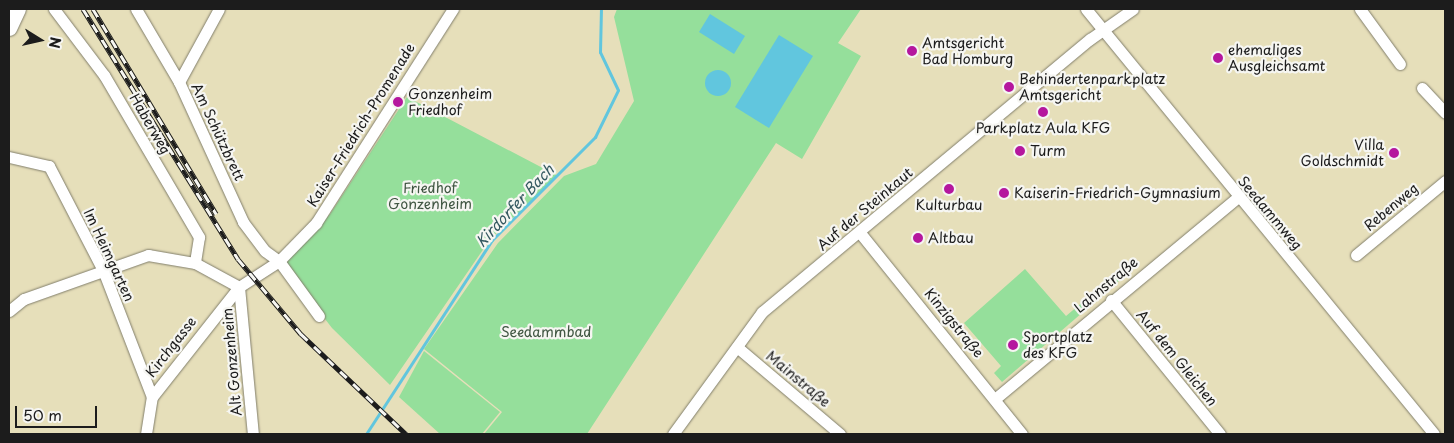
<!DOCTYPE html>
<html>
<head>
<meta charset="utf-8">
<style>
  body { margin:0 }
  #map { position:relative; width:1454px; height:443px; overflow:hidden; background:#e6dfba; font-family:"Playpen Sans",sans-serif }
  div>[style] { position:absolute }
  .green>* { inset:0; background:#95df9b }
  .water>* { inset:0; background:#61c6de }
  .round { border-radius:50% }
  .stream>* { height:3px; margin:-1.5px; padding:0 1.5px; transform-origin:1.5px; border-radius:1.5px; background:#61c6de }
  .roads { filter:drop-shadow(0 0 1px #817e6b) drop-shadow(0 0 1px #817e6b) }
  .minor>* { height:11px; margin:-5.5px; padding:0 5.5px; transform-origin:5.5px; border-radius:5.5px; background:#fff }
  .tertiary>* { height:15px; margin:-7.5px; padding:0 7.5px; transform-origin:7.5px; border-radius:7.5px; background:#fff }
  .rail>* { height:5px; margin-top:-2.5px; transform-origin:0; background:repeating-linear-gradient(90deg,#f6f6f2 0 9px,#1c1c1c 0 18px); box-sizing:border-box; border-block:1px solid #1c1c1c }
  .dots>* { width:14px; height:14px; translate:-50% -50%; box-sizing:border-box; border:2px solid #f6f6f2; border-radius:50% }
  span { translate:-50% -50%; white-space:nowrap; text-align:center; line-height:1.15; -webkit-text-stroke:4.5px #f6f6f2; paint-order:stroke }
  .poi-label { font-size:14px; color:#1c1c1c }
  .left { translate:0 -50%; text-align:left }
  .right { translate:-100% -50%; text-align:right }
  .street-label { font-size:14px; color:#1c1c1c }
  .park-label { font-size:14px; color:#405642 }
  .water-label { font-size:15px; color:#345860; font-style:italic }
  .frame { position:absolute; inset:0; border:10px solid #1c1c1c; pointer-events:none }
  .north { position:absolute; left:15px; top:15px; width:50px; height:50px; -webkit-text-stroke:4px #f6f6f2; paint-order:stroke; rotate:100deg; font-size:14px; font-weight:700; line-height:20px; text-align:center; color:#1c1c1c }
  .north::after { content:''; display:block; margin:auto; width:18px; height:22px; background:#1c1c1c; clip-path:polygon(50% 0,100% 100%,50% 72%,0 100%) }
  .scale { position:absolute; left:15px; top:406px; width:82px; height:22px; box-sizing:border-box; border:2px solid #1c1c1c; border-top:0; padding-left:6px; font-size:15px; line-height:18px; white-space:nowrap; color:#1c1c1c; -webkit-text-stroke:4px #f6f6f2; paint-order:stroke }
</style>
</head>
<body>
<div id="map">
  <div class="green">
    <div style="clip-path:polygon(617px 9px,861px 9px,838px 43px,861px 56px,802px 159px,776px 143px,587px 434px,484px 434px,502px 412px,424px 349px,498px 243px,564px 176px,596px 164px,634px 101px,614px 17px)"></div>
    <div style="clip-path:polygon(407px 97px,558px 176px,491px 238px,390px 385px,332px 328px,283px 265px,330px 214px)"></div>
    <div style="clip-path:polygon(1025px 269px,1066px 316px,1122px 269px,1127px 274px,1002px 382px,994px 373px,1001px 366px,964px 323px)"></div>
    <div style="clip-path:polygon(424px 351px,500px 412px,482px 434px,440px 434px,399px 397px)"></div>
  </div>
  <div class="water">
    <div style="clip-path:polygon(710px 14px,745px 36px,734px 54px,699px 32px)"></div>
    <div style="clip-path:polygon(779px 35px,813px 56px,769px 128px,735px 107px)"></div>
    <div class="round" style="left:705px;top:70px;width:26px;height:26px"></div>
  </div>
  <div class="stream">
    <div style="left:366px;top:434px;width:231px;rotate:-57deg"></div>
    <div style="left:492px;top:240px;width:146px;rotate:-45deg"></div>
    <div style="left:595px;top:137px;width:52px;rotate:-63.9deg"></div>
    <div style="left:618px;top:90px;width:42px;rotate:-115.3deg"></div>
    <div style="left:600px;top:52px;width:43px;rotate:-88.7deg"></div>
  </div>
  <div class="roads">
    <div class="minor">
      <div style="left:54px;top:9px;width:83px;rotate:52.9deg"></div>
      <div style="left:104px;top:75px;width:188px;rotate:59.6deg"></div>
      <div style="left:199px;top:237px;width:26px;rotate:99deg"></div>
      <div style="left:136px;top:9px;width:85px;rotate:59.5deg"></div>
      <div style="left:179px;top:82px;width:154px;rotate:65.4deg"></div>
      <div style="left:243px;top:222px;width:36px;rotate:53deg"></div>
      <div style="left:265px;top:251px;width:17px;rotate:36deg"></div>
      <div style="left:279px;top:261px;width:68px;rotate:54deg"></div>
      <div style="left:1086px;top:9px;width:549px;rotate:50.69deg"></div>
      <div style="left:1360px;top:9px;width:68px;rotate:54deg"></div>
      <div style="left:179px;top:82px;width:83px;rotate:-61.3deg"></div>
      <div style="left:1422px;top:88px;width:34px;rotate:47deg"></div>
      <div style="left:9px;top:157px;width:41px;rotate:12.7deg"></div>
      <div style="left:49px;top:166px;width:117px;rotate:62.6deg"></div>
      <div style="left:103px;top:270px;width:136px;rotate:68.9deg"></div>
      <div style="left:861px;top:234px;width:257px;rotate:51.2deg"></div>
      <div style="left:1356px;top:255px;width:116px;rotate:-39.7deg"></div>
      <div style="left:239px;top:287px;width:148px;rotate:84.6deg"></div>
      <div style="left:1111px;top:300px;width:173px;rotate:50.9deg"></div>
      <div style="left:9px;top:311px;width:19px;rotate:-39deg"></div>
      <div style="left:24px;top:299px;width:132px;rotate:-19.5deg"></div>
      <div style="left:148px;top:255px;width:48px;rotate:9.7deg"></div>
      <div style="left:195px;top:263px;width:50px;rotate:28.6deg"></div>
      <div style="left:737px;top:347px;width:135px;rotate:40.2deg"></div>
      <div style="left:996px;top:398px;width:313px;rotate:-39.7deg"></div>
      <div style="left:146px;top:434px;width:37px;rotate:-81deg"></div>
      <div style="left:152px;top:397px;width:140px;rotate:-51.7deg"></div>
      <div style="left:239px;top:287px;width:48px;rotate:-33deg"></div>
      <div style="left:279px;top:261px;width:53px;rotate:-45.8deg"></div>
      <div style="left:316px;top:223px;width:254px;rotate:-57.4deg"></div>
      <div style="left:673px;top:434px;width:151px;rotate:-53.9deg"></div>
      <div style="left:762px;top:312px;width:427px;rotate:-39.8deg"></div>
      <div style="left:1090px;top:39px;width:52px;rotate:-34.9deg"></div>
    </div>
    <div class="tertiary">
      <div style="left:9px;top:28px;width:21px;rotate:-65deg"></div>
    </div>
  </div>
  <div class="rail">
    <div style="left:83px;top:9px;width:294px;rotate:58.2deg"></div>
    <div style="left:238px;top:259px;width:98px;rotate:50deg"></div>
    <div style="left:301px;top:334px;width:145px;rotate:43.6deg"></div>
    <div style="left:93px;top:9px;width:239px;rotate:59deg"></div>
  </div>
  <div class="dots">
    <div style="left:912px;top:51px;background:#b5179e"></div>
    <div style="left:1218px;top:58px;background:#b5179e"></div>
    <div style="left:1009px;top:87px;background:#b5179e"></div>
    <div style="left:398px;top:102px;background:#b5179e"></div>
    <div style="left:1043px;top:112px;background:#b5179e"></div>
    <div style="left:1020px;top:151px;background:#b5179e"></div>
    <div style="left:1394px;top:153px;background:#b5179e"></div>
    <div style="left:949px;top:189px;background:#b5179e"></div>
    <div style="left:1004px;top:193px;background:#b5179e"></div>
    <div style="left:918px;top:238px;background:#b5179e"></div>
    <div style="left:1013px;top:345px;background:#b5179e"></div>
  </div>
  <div class="poi-label">
    <span class="left" style="left:922px;top:51px">Amtsgericht<br>Bad Homburg</span>
    <span class="left" style="left:1228px;top:58px">ehemaliges<br>Ausgleichsamt</span>
    <span class="left" style="left:1019px;top:87px">Behindertenparkplatz<br>Amtsgericht</span>
    <span class="left" style="left:408px;top:102px">Gonzenheim<br>Friedhof</span>
    <span style="left:1043px;top:128px">Parkplatz Aula KFG</span>
    <span class="right" style="left:1384px;top:153px">Villa<br>Goldschmidt</span>
    <span class="left" style="left:1030px;top:151px">Turm</span>
    <span class="left" style="left:1014px;top:193px">Kaiserin-Friedrich-Gymnasium</span>
    <span style="left:949px;top:205px">Kulturbau</span>
    <span class="left" style="left:928px;top:238px">Altbau</span>
    <span class="left" style="left:1023px;top:345px">Sportplatz<br>des KFG</span>
  </div>
  <div class="street-label">
    <span style="left:150px;top:124px;rotate:60deg">Haberweg</span>
    <span style="left:361px;top:125px;rotate:-58deg">Kaiser-Friedrich-Promenade</span>
    <span style="left:218px;top:132px;rotate:65deg">Am Schützbrett</span>
    <span style="left:1391px;top:207px;rotate:-40deg">Rebenweg</span>
    <span style="left:865px;top:209px;rotate:-40deg">Auf der Steinkaut</span>
    <span style="left:1270px;top:213px;rotate:50deg">Seedammweg</span>
    <span style="left:109px;top:255px;rotate:65deg">Im Heimgarten</span>
    <span style="left:1106px;top:285px;rotate:-40deg">Lahnstraße</span>
    <span style="left:954px;top:323px;rotate:51deg">Kinzigstraße</span>
    <span style="left:171px;top:347px;rotate:-52deg">Kirchgasse</span>
    <span style="left:1177px;top:358px;rotate:51deg">Auf dem Gleichen</span>
    <span style="left:232px;top:362px;rotate:-95deg">Alt Gonzenheim</span>
    <span style="left:798px;top:379px;rotate:40deg">Mainstraße</span>
  </div>
  <div class="park-label">
    <span style="left:430px;top:196px">Friedhof<br>Gonzenheim</span>
    <span style="left:546px;top:332px">Seedammbad</span>
  </div>
  <div class="water-label">
    <span style="left:514px;top:205px;rotate:-47deg">Kirdorfer Bach</span>
  </div>
  <div class="frame"></div>
  <div class="north">N</div>
  <div class="scale">50 m</div>
</div>
</body>
</html>
